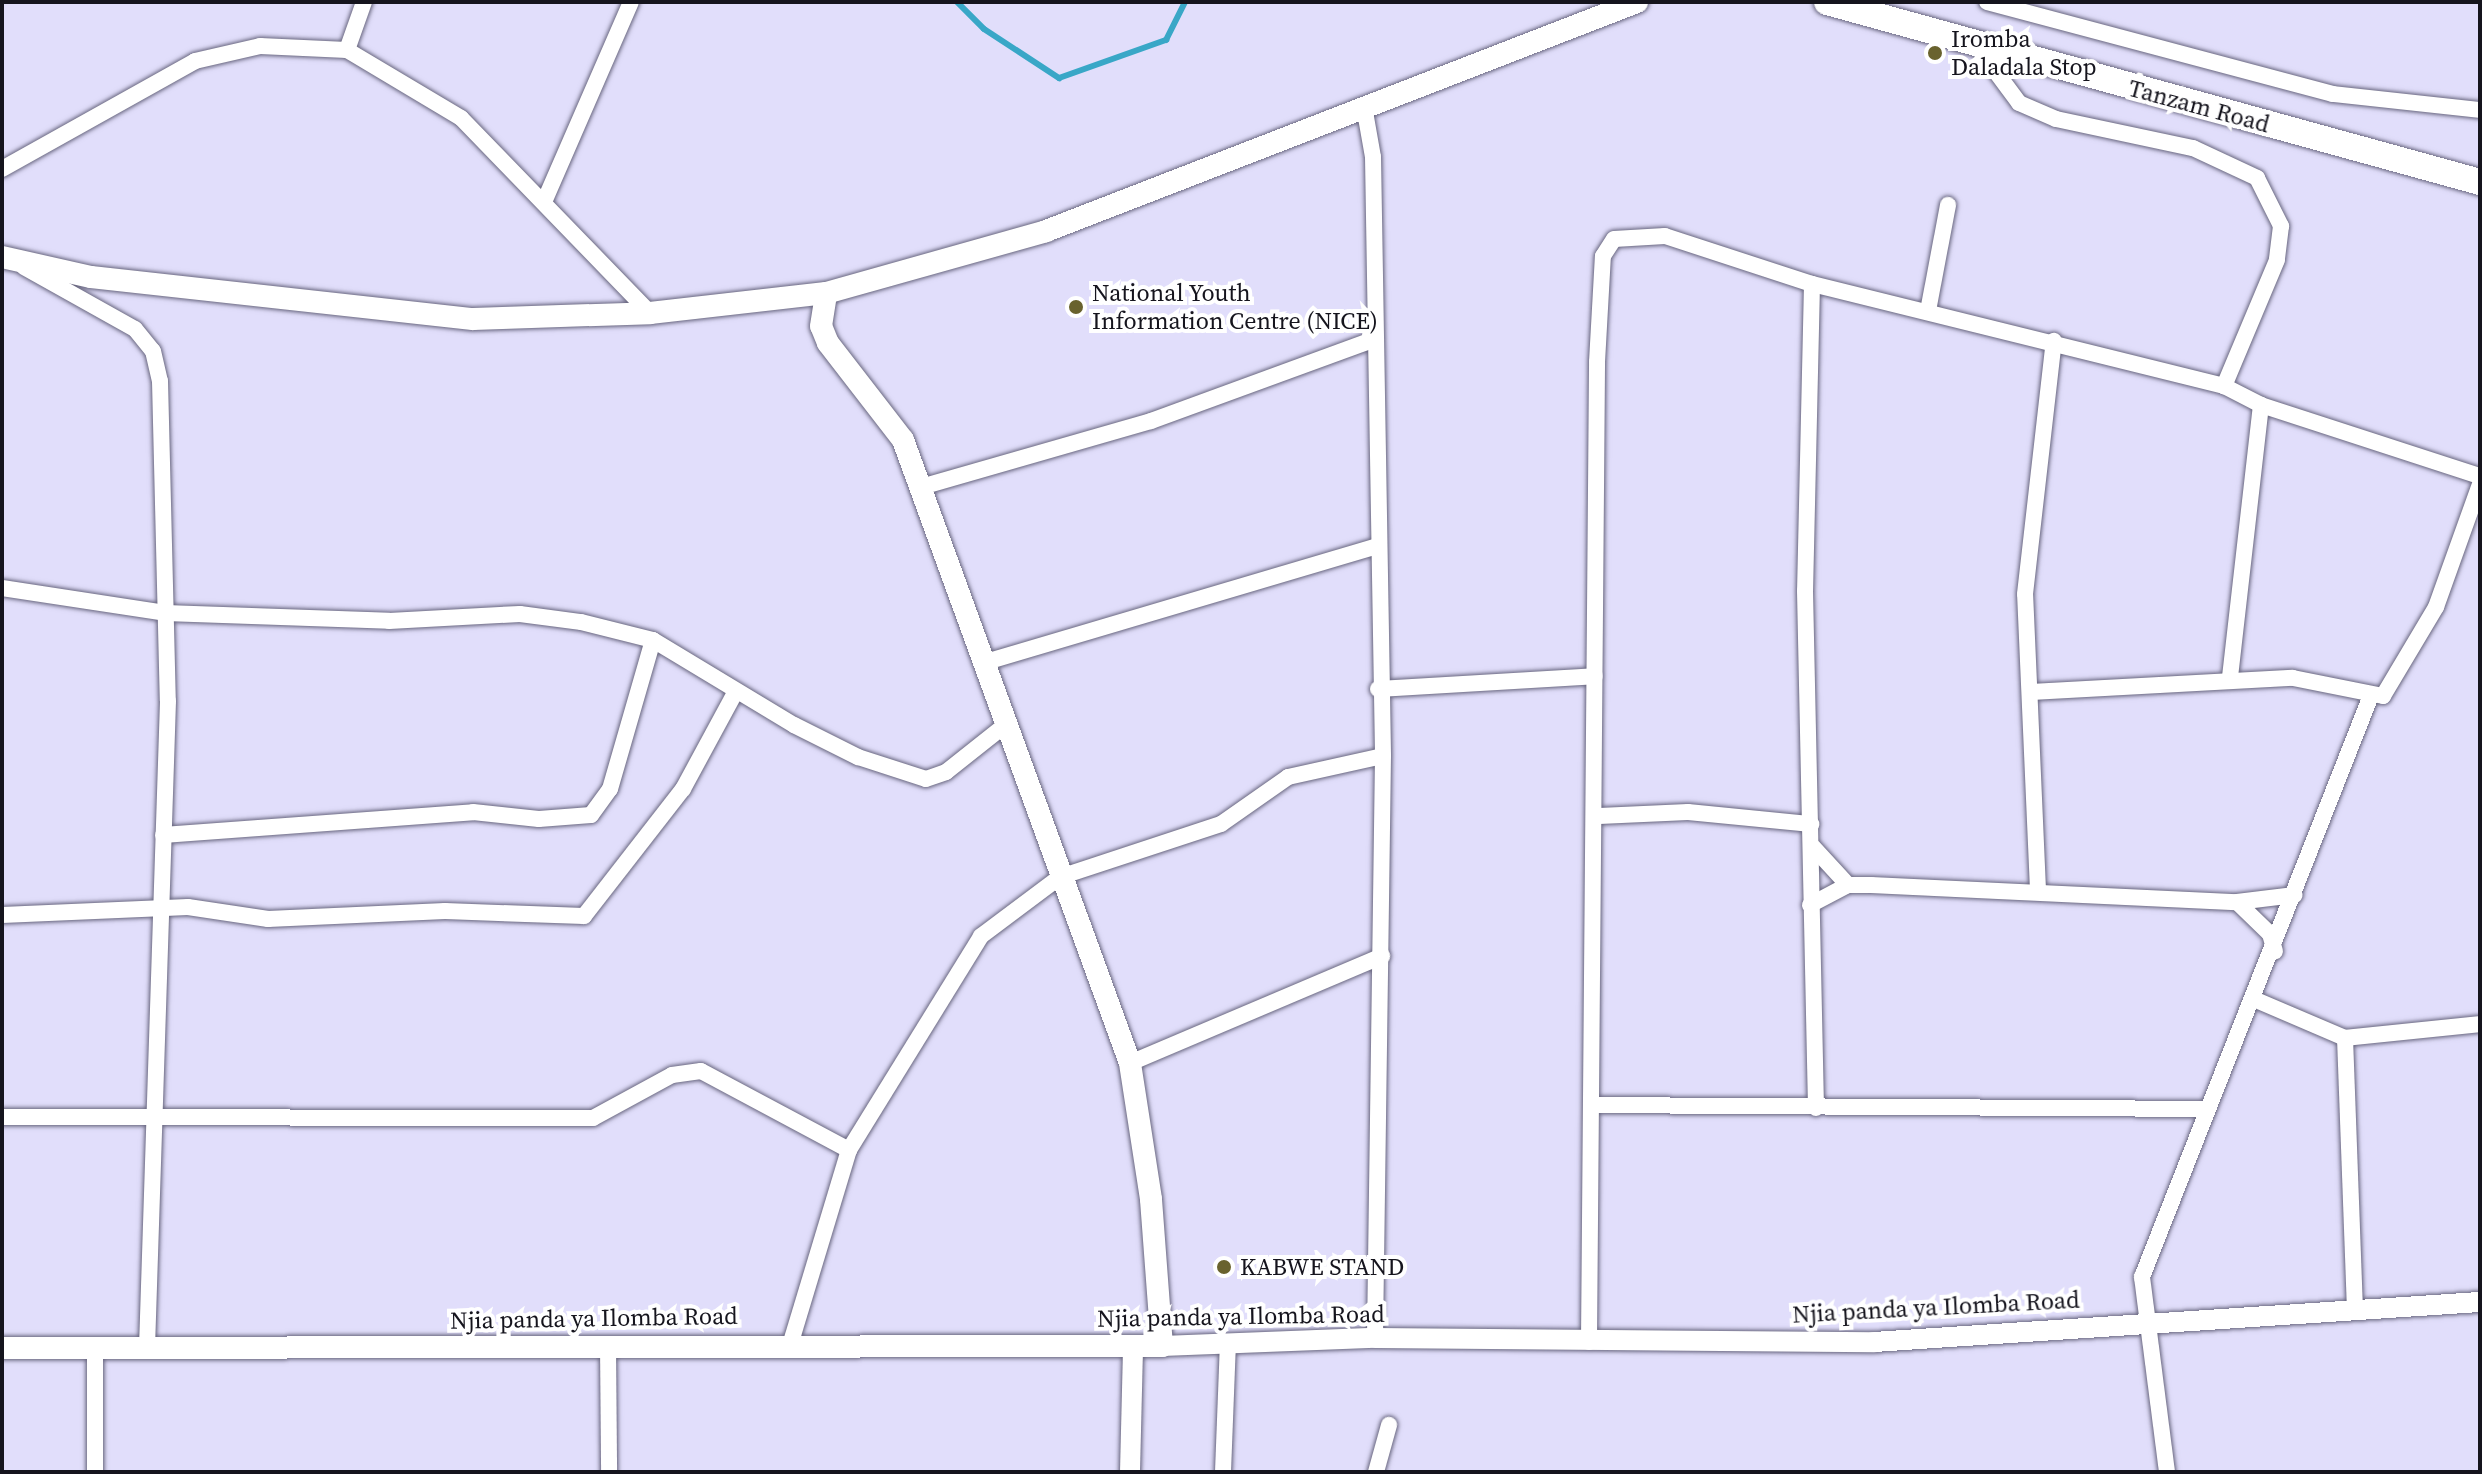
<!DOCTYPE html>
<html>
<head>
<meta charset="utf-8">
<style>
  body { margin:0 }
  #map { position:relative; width:2482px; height:1474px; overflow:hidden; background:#e1defb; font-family:"Source Serif 4",serif }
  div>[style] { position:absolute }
  .stream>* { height:6px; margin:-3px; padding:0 3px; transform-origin:3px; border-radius:3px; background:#39a7c7 }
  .roads { filter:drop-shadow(0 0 2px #68667f) drop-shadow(0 0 2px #68667f) }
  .minor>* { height:16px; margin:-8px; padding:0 8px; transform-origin:8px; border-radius:8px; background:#fff }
  .tertiary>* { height:20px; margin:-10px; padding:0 10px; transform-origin:10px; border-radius:10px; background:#fff }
  .secondary>* { height:22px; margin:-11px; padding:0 11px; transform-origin:11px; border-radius:11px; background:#fff }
  .trunk>* { height:26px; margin:-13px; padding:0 13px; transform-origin:13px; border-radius:13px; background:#fff }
  .dots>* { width:22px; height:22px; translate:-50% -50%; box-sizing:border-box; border:4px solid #fff; border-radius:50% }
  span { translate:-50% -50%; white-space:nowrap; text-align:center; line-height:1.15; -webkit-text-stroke:8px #fff; paint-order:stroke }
  .poi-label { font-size:24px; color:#15141d }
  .left { translate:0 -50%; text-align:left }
  .street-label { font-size:24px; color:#15141d }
  .frame { position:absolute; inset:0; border:4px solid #15141d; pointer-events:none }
</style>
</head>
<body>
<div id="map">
  <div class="stream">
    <div style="left:957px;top:2px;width:38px;rotate:45deg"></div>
    <div style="left:984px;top:29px;width:90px;rotate:33.2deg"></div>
    <div style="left:1059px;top:78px;width:114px;rotate:-19.6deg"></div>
    <div style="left:1166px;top:40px;width:42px;rotate:-63.4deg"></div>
  </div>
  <div class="roads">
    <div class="minor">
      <div style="left:1987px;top:2px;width:358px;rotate:14.9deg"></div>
      <div style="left:2333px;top:94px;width:148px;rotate:6.2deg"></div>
      <div style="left:1976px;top:45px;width:72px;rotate:53.4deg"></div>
      <div style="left:2019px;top:103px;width:40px;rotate:23.4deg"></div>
      <div style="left:2056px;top:119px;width:140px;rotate:12deg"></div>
      <div style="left:2193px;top:148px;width:71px;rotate:25.1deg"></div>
      <div style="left:2257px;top:178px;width:54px;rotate:63.4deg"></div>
      <div style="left:2281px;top:226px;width:34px;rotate:97deg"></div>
      <div style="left:2277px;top:260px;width:137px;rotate:112.8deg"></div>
      <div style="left:347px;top:50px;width:51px;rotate:-70.5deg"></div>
      <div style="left:1364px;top:106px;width:52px;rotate:80deg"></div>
      <div style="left:1373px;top:157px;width:599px;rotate:89.04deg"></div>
      <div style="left:1383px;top:756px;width:582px;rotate:90.79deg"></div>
      <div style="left:2px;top:169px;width:221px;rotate:-29.2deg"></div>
      <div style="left:195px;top:61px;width:67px;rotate:-13deg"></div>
      <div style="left:260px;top:46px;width:87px;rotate:2.6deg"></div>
      <div style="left:347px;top:50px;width:133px;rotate:30.8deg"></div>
      <div style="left:461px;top:118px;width:272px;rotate:45.9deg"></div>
      <div style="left:544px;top:202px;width:218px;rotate:-66.5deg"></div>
      <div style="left:24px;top:267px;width:127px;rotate:29.2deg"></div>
      <div style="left:135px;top:329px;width:28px;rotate:51deg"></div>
      <div style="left:153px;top:351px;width:31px;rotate:77deg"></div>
      <div style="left:160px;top:381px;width:320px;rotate:88.6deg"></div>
      <div style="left:168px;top:701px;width:646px;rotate:91.86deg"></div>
      <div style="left:1812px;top:284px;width:307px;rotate:91.3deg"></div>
      <div style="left:1805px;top:591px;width:517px;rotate:88.78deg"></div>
      <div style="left:1928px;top:311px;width:108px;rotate:-79.3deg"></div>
      <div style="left:921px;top:487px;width:239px;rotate:-16deg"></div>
      <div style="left:1151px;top:421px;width:239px;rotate:-20.1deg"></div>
      <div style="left:2px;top:588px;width:165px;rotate:8.7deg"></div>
      <div style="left:165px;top:613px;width:224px;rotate:2deg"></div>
      <div style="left:389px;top:621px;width:131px;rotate:-3.1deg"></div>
      <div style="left:520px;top:614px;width:62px;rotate:7.5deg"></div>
      <div style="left:581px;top:622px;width:74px;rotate:14deg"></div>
      <div style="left:653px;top:640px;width:165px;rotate:31.1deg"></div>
      <div style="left:794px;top:725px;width:72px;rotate:26.6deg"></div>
      <div style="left:858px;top:757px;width:71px;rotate:17.9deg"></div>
      <div style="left:926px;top:779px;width:21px;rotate:-19deg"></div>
      <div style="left:946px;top:772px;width:80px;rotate:-38.4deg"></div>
      <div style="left:986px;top:662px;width:406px;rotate:-16.5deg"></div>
      <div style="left:2230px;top:677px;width:274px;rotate:-83.5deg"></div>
      <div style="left:1378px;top:689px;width:217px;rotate:-3.4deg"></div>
      <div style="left:2031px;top:692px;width:262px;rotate:-3.1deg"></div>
      <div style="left:2293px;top:678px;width:92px;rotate:11.3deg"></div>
      <div style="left:2383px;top:696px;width:104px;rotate:-59.2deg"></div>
      <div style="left:2436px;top:607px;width:131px;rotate:-70.3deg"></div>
      <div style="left:1599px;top:816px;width:89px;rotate:-2.6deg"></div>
      <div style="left:1688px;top:812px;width:124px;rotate:5.6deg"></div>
      <div style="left:163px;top:835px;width:311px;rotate:-4.2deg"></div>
      <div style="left:473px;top:812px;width:66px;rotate:6.1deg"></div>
      <div style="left:539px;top:819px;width:52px;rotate:-4.4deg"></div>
      <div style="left:591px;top:815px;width:32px;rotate:-54deg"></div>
      <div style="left:610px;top:789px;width:155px;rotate:-73.9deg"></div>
      <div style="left:1813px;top:847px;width:52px;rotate:47.4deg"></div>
      <div style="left:2038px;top:890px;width:296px;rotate:-92.5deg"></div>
      <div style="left:2025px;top:594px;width:255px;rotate:-83.5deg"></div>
      <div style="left:2237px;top:902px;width:58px;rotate:-6.9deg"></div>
      <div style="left:1810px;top:905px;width:43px;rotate:-27.8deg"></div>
      <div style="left:1848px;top:885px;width:23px"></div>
      <div style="left:1871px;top:885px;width:366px;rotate:2.7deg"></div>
      <div style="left:2237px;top:902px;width:46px;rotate:44.1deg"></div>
      <div style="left:2270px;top:934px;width:18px;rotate:74deg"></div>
      <div style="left:2px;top:915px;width:186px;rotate:-2.5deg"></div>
      <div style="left:188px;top:907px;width:81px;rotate:8.5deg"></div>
      <div style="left:268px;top:919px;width:177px;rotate:-2.6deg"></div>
      <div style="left:445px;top:911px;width:139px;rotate:2.1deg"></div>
      <div style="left:584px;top:916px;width:161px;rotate:-52.1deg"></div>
      <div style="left:683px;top:789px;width:109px;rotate:-61.6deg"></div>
      <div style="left:2256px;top:1000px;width:97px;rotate:23.1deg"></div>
      <div style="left:2345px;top:1038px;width:136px;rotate:-5.9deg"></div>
      <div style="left:2345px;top:1038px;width:274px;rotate:87.9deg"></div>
      <div style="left:1130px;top:1063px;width:274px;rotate:-23deg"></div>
      <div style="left:1591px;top:1105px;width:613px;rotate:0.37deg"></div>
      <div style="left:2px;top:1117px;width:591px;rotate:0.1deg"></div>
      <div style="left:593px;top:1118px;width:90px;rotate:-28.6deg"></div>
      <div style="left:672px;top:1075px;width:29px;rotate:-8deg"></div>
      <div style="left:701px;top:1071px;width:168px;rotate:28.1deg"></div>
      <div style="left:791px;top:1342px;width:201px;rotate:-73.2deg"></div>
      <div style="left:849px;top:1150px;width:251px;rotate:-58.3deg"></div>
      <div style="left:981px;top:936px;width:99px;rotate:-36.8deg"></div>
      <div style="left:1060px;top:877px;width:169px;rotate:-18.2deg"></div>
      <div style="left:1221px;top:824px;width:82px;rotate:-35deg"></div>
      <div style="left:1288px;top:777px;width:97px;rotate:-12.5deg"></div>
      <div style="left:1589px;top:1342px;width:980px;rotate:-89.53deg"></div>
      <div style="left:1597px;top:362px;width:106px;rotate:-86.8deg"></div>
      <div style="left:1603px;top:256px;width:20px;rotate:-57deg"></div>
      <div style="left:1614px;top:239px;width:51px;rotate:-3.4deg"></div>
      <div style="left:1665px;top:236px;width:155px;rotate:18.1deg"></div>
      <div style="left:1812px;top:284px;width:424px;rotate:13.9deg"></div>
      <div style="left:2224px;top:386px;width:42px;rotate:27.2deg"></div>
      <div style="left:2261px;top:405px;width:230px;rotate:18deg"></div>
      <div style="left:608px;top:1345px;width:127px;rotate:89.5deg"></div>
      <div style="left:95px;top:1347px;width:125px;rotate:90deg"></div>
      <div style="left:1223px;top:1472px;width:129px;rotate:-87.8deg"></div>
      <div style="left:1376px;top:1472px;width:49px;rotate:-74.5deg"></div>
      <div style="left:2167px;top:1472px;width:197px;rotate:-97.3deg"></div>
      <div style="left:2142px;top:1277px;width:622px;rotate:-68.51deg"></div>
    </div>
    <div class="tertiary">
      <div style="left:1162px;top:1346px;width:213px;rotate:-2.2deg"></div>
      <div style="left:1375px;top:1338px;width:499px;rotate:0.5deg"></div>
      <div style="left:1874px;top:1342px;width:607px;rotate:-3.78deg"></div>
      <div style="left:1130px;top:1472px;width:126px;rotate:-88.6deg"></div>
    </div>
    <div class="secondary">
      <div style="left:2px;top:257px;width:91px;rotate:12.7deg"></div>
      <div style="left:91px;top:277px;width:384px;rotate:6.3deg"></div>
      <div style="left:473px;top:319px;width:177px;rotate:-1.9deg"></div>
      <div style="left:650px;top:313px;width:177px;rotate:-6.5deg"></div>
      <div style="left:826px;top:293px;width:229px;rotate:-15.7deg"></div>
      <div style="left:1046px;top:231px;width:634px;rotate:-21.18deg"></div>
      <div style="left:2px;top:1348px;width:1160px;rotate:-0.1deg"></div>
      <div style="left:1162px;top:1346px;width:147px;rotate:-94.3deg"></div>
      <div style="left:1151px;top:1199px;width:138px;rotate:-98.8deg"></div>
      <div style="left:1130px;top:1063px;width:663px;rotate:-110.02deg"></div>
      <div style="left:903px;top:440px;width:123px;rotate:-127.7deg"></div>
      <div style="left:828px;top:343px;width:18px;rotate:-112deg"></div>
      <div style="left:821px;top:326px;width:33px;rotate:-81deg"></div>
    </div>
    <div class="trunk">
      <div style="left:1827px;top:2px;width:677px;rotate:15.41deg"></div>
    </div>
  </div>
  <div class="dots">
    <div style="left:1935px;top:53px;background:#69622e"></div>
    <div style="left:1076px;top:307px;background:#69622e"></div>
    <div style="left:1224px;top:1267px;background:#69622e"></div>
  </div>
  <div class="poi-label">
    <span class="left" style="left:1951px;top:53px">Iromba<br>Daladala Stop</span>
    <span class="left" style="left:1092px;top:307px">National Youth<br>Information Centre (NICE)</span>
    <span class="left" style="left:1240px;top:1267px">KABWE STAND</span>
  </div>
  <div class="street-label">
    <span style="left:2199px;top:106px;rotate:15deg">Tanzam Road</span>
    <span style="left:1936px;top:1307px;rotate:-3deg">Njia panda ya Ilomba Road</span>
    <span style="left:1241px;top:1316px;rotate:-1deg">Njia panda ya Ilomba Road</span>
    <span style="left:594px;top:1318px;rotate:-1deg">Njia panda ya Ilomba Road</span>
  </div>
  <div class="frame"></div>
</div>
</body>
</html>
